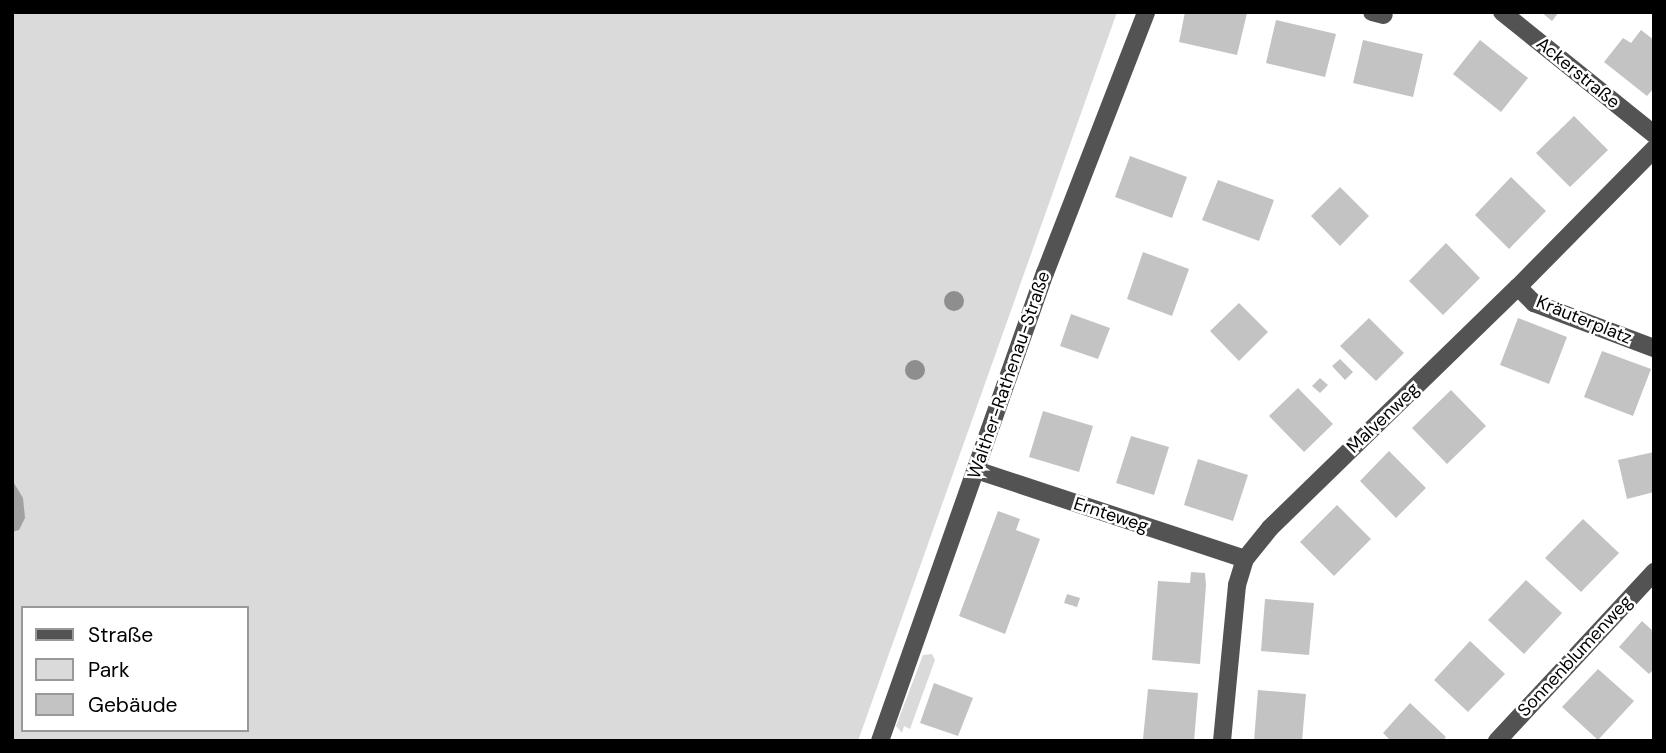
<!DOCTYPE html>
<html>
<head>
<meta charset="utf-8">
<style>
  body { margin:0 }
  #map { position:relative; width:1666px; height:753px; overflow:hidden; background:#fff; font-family:"DM Sans",sans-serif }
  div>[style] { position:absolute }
  .green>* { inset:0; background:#dadada }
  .water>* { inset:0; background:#a1a1a1 }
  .building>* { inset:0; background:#c3c3c3 }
  .minor>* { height:18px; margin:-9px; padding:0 9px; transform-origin:9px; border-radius:9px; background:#535353 }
  .trees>* { width:20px; height:20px; margin:-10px; border-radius:50%; background:#8e8e8e }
  span { translate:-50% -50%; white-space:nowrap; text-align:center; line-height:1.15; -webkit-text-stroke:5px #fff; paint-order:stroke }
  .street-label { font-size:18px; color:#000 }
  .frame { position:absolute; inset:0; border:14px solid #000; pointer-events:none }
  .legend { position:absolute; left:21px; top:606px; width:228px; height:126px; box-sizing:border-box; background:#fff; border:2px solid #999; margin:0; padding:9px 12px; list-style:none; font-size:21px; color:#000 }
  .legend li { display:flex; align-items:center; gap:14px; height:35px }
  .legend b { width:35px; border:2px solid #999 }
</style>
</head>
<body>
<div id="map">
  <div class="green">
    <div style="clip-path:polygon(evenodd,12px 12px,1117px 12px,858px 741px,12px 741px,12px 12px,23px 608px,247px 608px,247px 730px,23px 730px,23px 608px)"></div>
    <div style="clip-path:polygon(932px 654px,935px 660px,910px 729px,904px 726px,902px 733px,896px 726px,923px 655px)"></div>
  </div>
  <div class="water">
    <div style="clip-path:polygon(12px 480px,23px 498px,25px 518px,19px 530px,12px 532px)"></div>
  </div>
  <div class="building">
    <div style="clip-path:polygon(1185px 12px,1247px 13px,1237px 55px,1179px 42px)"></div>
    <div style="clip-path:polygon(1541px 12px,1559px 12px,1552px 21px)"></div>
    <div style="clip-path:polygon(1276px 20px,1336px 34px,1325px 77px,1266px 63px)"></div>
    <div style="clip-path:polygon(1641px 30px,1654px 40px,1654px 88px,1647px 96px,1604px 62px,1623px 38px,1631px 43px)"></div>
    <div style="clip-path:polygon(1363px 40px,1423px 54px,1413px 97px,1353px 83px)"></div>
    <div style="clip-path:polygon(1480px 40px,1528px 78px,1501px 112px,1453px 74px)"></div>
    <div style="clip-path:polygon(1574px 116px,1608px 150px,1570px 187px,1536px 153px)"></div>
    <div style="clip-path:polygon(1130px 156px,1187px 177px,1172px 218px,1115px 197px)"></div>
    <div style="clip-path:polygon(1511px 177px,1546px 211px,1509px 249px,1475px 215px)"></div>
    <div style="clip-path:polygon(1218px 180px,1274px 200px,1259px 241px,1202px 220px)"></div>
    <div style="clip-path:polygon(1340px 187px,1369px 216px,1340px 246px,1311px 216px)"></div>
    <div style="clip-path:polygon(1446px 243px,1480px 278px,1443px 315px,1409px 281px)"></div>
    <div style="clip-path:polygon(1143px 252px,1189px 269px,1172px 316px,1127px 299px)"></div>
    <div style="clip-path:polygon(1239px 303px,1268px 332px,1239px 361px,1210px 331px)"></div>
    <div style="clip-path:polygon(1071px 314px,1110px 328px,1098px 359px,1060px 346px)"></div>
    <div style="clip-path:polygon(1369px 318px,1404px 353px,1376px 381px,1340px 346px)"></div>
    <div style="clip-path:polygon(1518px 318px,1567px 337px,1549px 384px,1500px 365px)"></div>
    <div style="clip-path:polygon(1602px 351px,1651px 369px,1633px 416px,1584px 397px)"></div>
    <div style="clip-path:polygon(1340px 359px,1353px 372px,1345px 380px,1332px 366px)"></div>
    <div style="clip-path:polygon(1320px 378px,1328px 385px,1320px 393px,1312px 386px)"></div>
    <div style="clip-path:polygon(1298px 388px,1333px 424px,1304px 452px,1269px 416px)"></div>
    <div style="clip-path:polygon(1451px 390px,1486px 426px,1447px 464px,1412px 428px)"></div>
    <div style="clip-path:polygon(1043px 411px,1093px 426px,1079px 472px,1029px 457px)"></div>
    <div style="clip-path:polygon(1131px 436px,1169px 447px,1154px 495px,1116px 483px)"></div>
    <div style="clip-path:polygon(1389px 451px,1426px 488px,1396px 518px,1360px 481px)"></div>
    <div style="clip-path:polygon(1654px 452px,1654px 492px,1627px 499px,1618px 460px)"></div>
    <div style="clip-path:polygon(1198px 459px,1248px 475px,1233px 521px,1184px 505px)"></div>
    <div style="clip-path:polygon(1337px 505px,1371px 539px,1334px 576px,1300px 542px)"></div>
    <div style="clip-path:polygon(998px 511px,1020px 519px,1016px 530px,1040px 539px,1005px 634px,959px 616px)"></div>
    <div style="clip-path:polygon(1583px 519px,1619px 553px,1581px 592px,1545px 558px)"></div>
    <div style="clip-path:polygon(1191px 572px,1205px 573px,1206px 585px,1200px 664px,1152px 660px,1158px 581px,1190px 583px)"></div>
    <div style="clip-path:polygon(1526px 580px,1562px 613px,1524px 654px,1488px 620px)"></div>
    <div style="clip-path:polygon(1067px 594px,1080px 598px,1077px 607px,1064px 603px)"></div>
    <div style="clip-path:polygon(1265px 599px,1314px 603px,1309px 655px,1261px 651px)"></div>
    <div style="clip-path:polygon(1642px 621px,1654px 632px,1654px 669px,1649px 674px,1619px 647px)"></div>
    <div style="clip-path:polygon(1470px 641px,1505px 674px,1468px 712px,1434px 680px)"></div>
    <div style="clip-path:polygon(1598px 669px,1634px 701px,1598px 740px,1562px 707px)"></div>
    <div style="clip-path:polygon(934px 683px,973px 698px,958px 736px,920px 723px)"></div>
    <div style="clip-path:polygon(1148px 689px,1198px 693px,1194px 741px,1143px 739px)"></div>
    <div style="clip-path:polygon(1258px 690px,1306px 694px,1302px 741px,1254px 741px)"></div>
    <div style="clip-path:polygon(1410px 703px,1446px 737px,1443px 741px,1391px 741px,1383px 733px)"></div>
  </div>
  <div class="minor">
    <div style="left:1372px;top:12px;width:12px;rotate:14deg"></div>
    <div style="left:1502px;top:12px;width:195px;rotate:38.8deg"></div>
    <div style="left:1518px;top:287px;width:23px;rotate:45deg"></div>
    <div style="left:1534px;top:303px;width:128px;rotate:20.6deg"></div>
    <div style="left:976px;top:470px;width:283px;rotate:18.3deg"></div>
    <div style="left:880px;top:741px;width:496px;rotate:-70.6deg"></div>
    <div style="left:1045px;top:273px;width:280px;rotate:-68.8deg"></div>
    <div style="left:1222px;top:741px;width:157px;rotate:-84.5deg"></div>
    <div style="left:1237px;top:585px;width:27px;rotate:-73deg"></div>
    <div style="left:1245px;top:559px;width:40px;rotate:-51deg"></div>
    <div style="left:1270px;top:528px;width:346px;rotate:-44.2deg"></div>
    <div style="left:1518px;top:287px;width:194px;rotate:-45.4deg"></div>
    <div style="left:1497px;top:741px;width:231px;rotate:-47.1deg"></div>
  </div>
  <div class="trees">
    <div style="left:954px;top:301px"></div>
    <div style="left:915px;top:370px"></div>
  </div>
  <div class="street-label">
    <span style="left:1578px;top:73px;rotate:39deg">Ackerstraße</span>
    <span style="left:1584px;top:320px;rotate:22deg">Kräuterplatz</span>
    <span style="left:1009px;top:375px;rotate:-71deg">Walther-Rathenau-Straße</span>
    <span style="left:1383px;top:418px;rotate:-44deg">Malvenweg</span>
    <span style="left:1111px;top:515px;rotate:18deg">Ernteweg</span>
    <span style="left:1575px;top:656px;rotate:-47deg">Sonnenblumenweg</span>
  </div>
  <div class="frame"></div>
  <ul class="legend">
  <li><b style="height:9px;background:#535353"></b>Straße</li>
  <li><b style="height:19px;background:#dadada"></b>Park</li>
  <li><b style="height:19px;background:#c3c3c3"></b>Gebäude</li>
  </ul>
</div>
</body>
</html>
